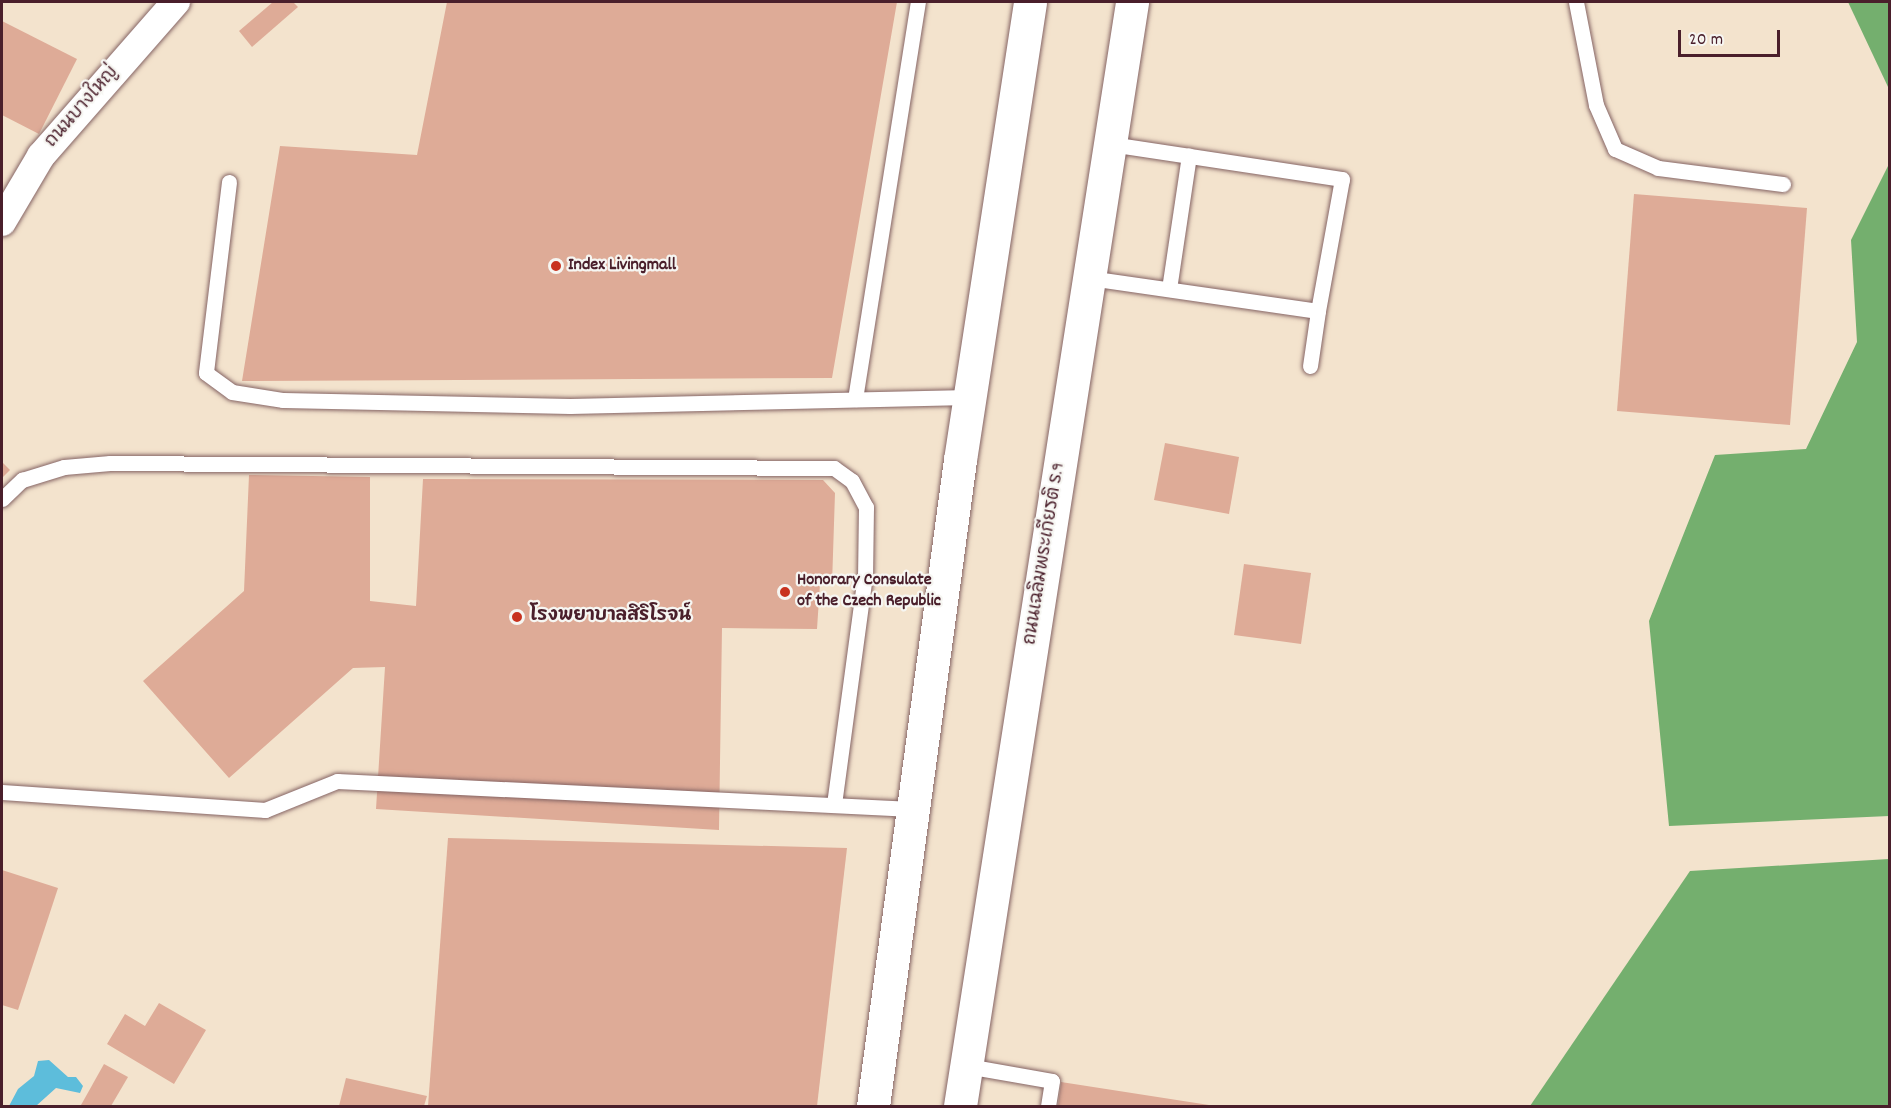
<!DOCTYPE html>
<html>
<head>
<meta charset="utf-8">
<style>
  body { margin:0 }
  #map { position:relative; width:1891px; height:1108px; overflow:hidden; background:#f3e3cd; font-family:Dekko,"Playpen Sans Thai",sans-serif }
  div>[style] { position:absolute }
  .forest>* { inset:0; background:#74af6e }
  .water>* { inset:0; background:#5dbddb }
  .building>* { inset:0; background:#deab97 }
  .roads { filter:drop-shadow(0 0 2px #856464) drop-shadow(0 0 2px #856464) }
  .service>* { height:15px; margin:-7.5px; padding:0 7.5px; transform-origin:7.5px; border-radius:7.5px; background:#fff }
  .minor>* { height:28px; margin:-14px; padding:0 14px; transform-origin:14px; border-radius:14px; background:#fff }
  .secondary>* { height:33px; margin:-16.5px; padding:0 16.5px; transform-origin:16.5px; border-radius:16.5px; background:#fff }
  .dots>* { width:16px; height:16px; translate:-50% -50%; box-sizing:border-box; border:3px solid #f6f6f2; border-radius:50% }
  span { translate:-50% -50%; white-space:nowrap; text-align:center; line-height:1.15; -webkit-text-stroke:4.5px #f6f6f2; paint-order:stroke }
  .street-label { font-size:18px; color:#4a1f2b }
  .poi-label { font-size:18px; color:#4a1f2b; font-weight:700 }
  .left { translate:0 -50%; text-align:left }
  .frame { position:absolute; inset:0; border:3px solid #4a1f2b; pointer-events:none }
  .scale { position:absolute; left:1678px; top:30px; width:102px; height:27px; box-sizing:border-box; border:3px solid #4a1f2b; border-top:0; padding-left:8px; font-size:18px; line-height:21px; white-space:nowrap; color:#4a1f2b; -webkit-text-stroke:4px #f6f6f2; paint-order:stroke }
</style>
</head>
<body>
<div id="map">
  <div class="forest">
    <div style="clip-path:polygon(1848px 2px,1889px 2px,1889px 89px)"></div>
    <div style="clip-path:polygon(1889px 164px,1889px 816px,1669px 826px,1649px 621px,1715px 455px,1806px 449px,1857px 342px,1851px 240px)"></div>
    <div style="clip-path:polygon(1889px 859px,1889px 1106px,1530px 1106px,1690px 871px)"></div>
  </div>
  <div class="water">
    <div style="clip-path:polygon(49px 1060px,68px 1077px,76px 1077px,83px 1086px,80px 1093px,56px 1088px,36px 1106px,9px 1106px,18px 1089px,34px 1076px,38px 1061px)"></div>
  </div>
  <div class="building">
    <div style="clip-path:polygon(273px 2px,293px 2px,298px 7px,252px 47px,239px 31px)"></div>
    <div style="clip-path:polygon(447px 2px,897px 2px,832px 378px,242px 381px,280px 146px,417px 155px)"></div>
    <div style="clip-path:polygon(2px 21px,77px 59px,39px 134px,2px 115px)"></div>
    <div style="clip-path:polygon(1634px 194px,1807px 208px,1790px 425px,1617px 411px)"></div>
    <div style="clip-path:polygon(1165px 443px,1239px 457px,1229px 514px,1154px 500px)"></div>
    <div style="clip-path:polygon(2px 462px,10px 470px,2px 478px)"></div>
    <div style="clip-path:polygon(249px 475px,370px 477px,370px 601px,416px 606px,423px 479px,823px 480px,835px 493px,832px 585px,820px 584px,817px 629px,722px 628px,719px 830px,376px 809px,385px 667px,353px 668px,229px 778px,143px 681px,244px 591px)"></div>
    <div style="clip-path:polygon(1244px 564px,1311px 573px,1301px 644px,1234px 635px)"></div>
    <div style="clip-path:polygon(448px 838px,847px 848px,817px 1106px,428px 1106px)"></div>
    <div style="clip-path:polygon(2px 870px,58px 888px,18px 1010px,2px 1005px)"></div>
    <div style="clip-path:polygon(159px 1003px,206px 1030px,174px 1084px,107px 1044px,125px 1014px,145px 1026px)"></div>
    <div style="clip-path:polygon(104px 1064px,128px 1077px,111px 1106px,84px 1106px,81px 1105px)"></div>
    <div style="clip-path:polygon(346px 1078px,427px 1096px,424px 1106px,339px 1106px)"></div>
    <div style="clip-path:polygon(1061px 1082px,1209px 1105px,1209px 1106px,1058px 1106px)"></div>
  </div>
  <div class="roads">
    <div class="service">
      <div style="left:1576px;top:2px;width:105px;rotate:79deg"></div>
      <div style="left:1596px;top:105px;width:48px;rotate:66.6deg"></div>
      <div style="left:1615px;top:149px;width:47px;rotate:23.8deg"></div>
      <div style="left:1658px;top:168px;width:126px;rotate:7.3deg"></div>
      <div style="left:229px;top:182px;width:192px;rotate:96.9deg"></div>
      <div style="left:206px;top:373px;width:32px;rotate:36deg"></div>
      <div style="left:232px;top:392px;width:52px;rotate:8.9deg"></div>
      <div style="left:283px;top:400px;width:287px;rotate:1.2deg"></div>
      <div style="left:570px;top:406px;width:399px;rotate:-1.3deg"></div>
      <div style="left:1089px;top:278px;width:231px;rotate:8.2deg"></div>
      <div style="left:1318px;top:311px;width:134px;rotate:-79.7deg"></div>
      <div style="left:1342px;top:179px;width:235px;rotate:-171.4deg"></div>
      <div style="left:1169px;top:289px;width:135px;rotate:-81.5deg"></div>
      <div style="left:1310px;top:366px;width:56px;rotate:-81.7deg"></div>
      <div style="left:855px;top:399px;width:402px;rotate:-81deg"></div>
      <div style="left:2px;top:499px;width:28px;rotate:-44deg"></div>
      <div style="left:22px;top:480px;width:44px;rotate:-17.2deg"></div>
      <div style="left:64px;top:467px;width:46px;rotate:-5deg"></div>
      <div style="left:110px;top:463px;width:724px;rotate:0.4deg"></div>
      <div style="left:834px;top:468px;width:22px;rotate:36deg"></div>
      <div style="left:852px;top:481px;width:30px;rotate:62deg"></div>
      <div style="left:866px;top:507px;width:68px;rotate:90.8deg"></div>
      <div style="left:865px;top:575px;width:232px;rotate:97.7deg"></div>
      <div style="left:2px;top:792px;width:264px;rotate:3.9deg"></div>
      <div style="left:265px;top:810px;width:78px;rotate:-21.9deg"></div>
      <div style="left:337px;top:781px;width:576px;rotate:2.79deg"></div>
      <div style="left:967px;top:1066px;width:86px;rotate:10deg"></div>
      <div style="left:1052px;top:1081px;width:25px;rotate:99deg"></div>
    </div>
    <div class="minor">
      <div style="left:2px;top:222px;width:77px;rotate:-59.4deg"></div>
      <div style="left:41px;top:156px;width:205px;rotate:-48.8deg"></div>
    </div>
    <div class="secondary">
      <div style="left:873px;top:1106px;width:652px;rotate:-82.33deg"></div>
      <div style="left:960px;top:460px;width:463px;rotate:-81.3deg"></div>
      <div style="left:960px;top:1106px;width:1117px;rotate:-81.14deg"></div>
    </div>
  </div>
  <div class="dots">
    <div style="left:556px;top:266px;background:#c8321e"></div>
    <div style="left:785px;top:592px;background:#c8321e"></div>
    <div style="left:517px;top:617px;background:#c8321e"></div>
  </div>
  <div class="street-label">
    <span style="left:83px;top:108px;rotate:-49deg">ถนนบางใหญ่</span>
    <span style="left:1046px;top:554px;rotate:-81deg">ถนนเฉลิมพระเกียรติ ร.9</span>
  </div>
  <div class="poi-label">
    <span class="left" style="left:568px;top:266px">Index Livingmall</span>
    <span class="left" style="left:797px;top:592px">Honorary Consulate<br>of the Czech Republic</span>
    <span class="left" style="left:530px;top:617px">โรงพยาบาลสิริโรจน์</span>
  </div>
  <div class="frame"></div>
  <div class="scale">20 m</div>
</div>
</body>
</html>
